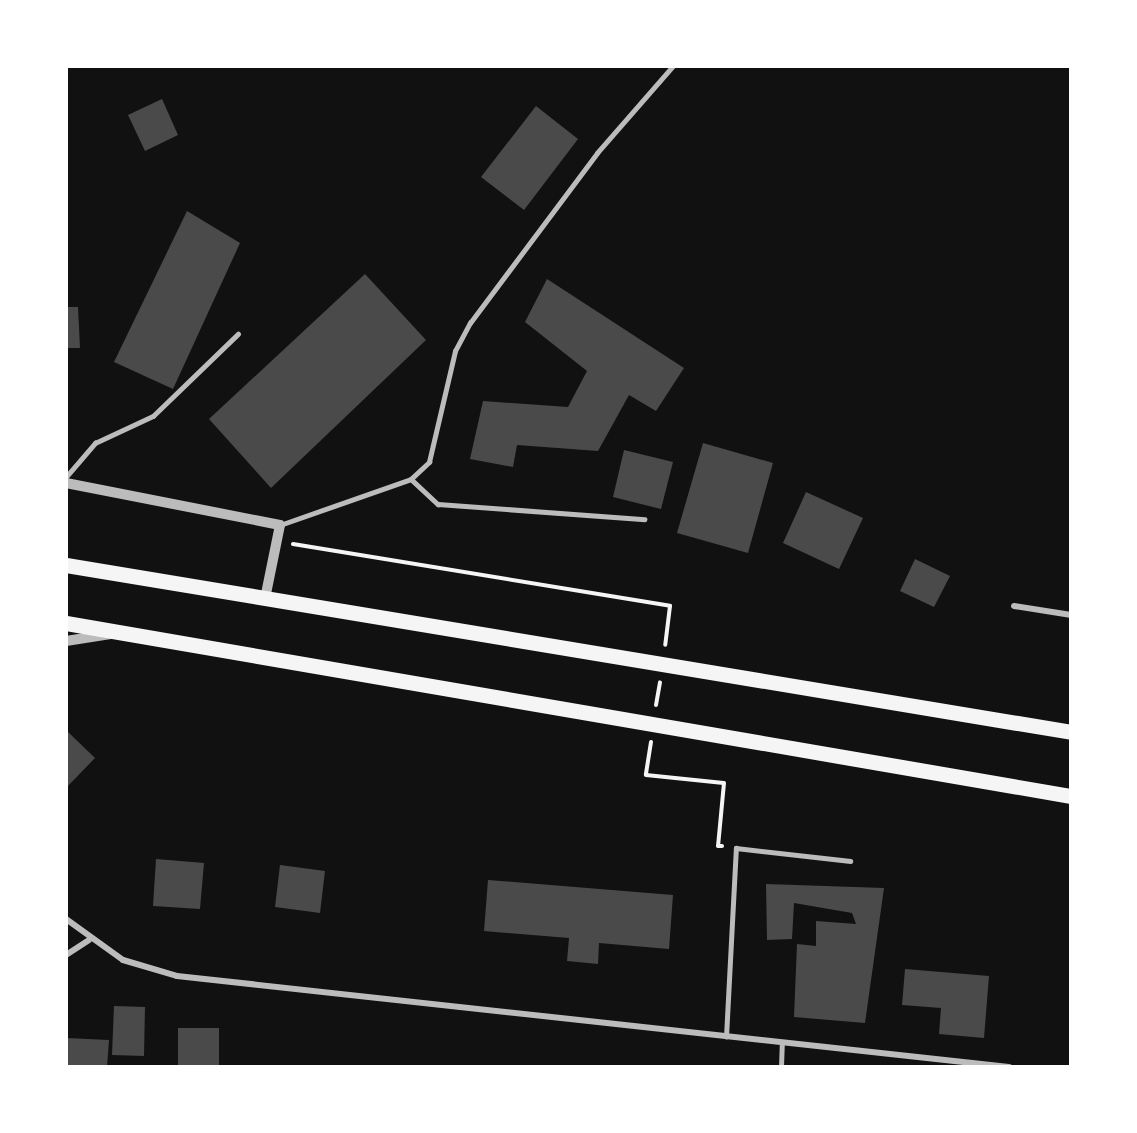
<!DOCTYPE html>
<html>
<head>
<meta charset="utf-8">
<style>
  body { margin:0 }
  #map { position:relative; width:1137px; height:1133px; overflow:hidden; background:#111; font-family:"Crimson Pro",serif }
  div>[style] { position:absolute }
  .building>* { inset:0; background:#4a4a4a }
  .path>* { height:4px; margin:-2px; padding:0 2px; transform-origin:2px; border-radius:2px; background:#f5f5f5 }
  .service>* { height:4.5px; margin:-2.25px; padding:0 2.25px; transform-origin:2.25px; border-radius:2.25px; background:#bcbcbc }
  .minor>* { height:6px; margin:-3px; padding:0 3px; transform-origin:3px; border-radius:3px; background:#bcbcbc }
  .tertiary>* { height:10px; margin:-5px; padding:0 5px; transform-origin:5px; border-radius:5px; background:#bcbcbc }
  .primary>* { height:15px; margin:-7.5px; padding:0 7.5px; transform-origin:7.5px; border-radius:7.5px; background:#f5f5f5 }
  span { translate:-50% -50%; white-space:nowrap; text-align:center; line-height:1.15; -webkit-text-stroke:4.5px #fff; paint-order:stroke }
  .frame { position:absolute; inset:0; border:68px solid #fff; pointer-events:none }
</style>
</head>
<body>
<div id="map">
  <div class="building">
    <div style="clip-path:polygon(162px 99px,178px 135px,145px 151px,128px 115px)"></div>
    <div style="clip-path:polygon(536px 106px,578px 139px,524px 210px,481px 177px)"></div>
    <div style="clip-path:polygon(187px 211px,240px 243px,173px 389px,114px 362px)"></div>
    <div style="clip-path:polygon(365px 274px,426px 340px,271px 488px,209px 419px)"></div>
    <div style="clip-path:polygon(547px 279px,684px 368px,656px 411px,629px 395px,598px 451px,517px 445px,513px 467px,470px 459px,483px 401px,568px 407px,587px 371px,525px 322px)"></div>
    <div style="clip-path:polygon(66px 307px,78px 307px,80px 348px,66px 348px)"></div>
    <div style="clip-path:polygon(703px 443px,773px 463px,748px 553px,677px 533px)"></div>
    <div style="clip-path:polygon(624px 450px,673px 462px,661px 509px,613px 497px)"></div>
    <div style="clip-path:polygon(806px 492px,863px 518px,839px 569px,783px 543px)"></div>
    <div style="clip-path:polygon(915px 559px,950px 576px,934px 607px,900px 591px)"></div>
    <div style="clip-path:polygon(66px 730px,95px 758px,66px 788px)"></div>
    <div style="clip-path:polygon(156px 859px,204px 863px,200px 909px,153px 906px)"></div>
    <div style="clip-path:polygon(280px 865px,325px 871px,320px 913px,275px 907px)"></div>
    <div style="clip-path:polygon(488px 880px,673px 895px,669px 949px,599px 943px,598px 964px,567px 961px,569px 938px,484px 931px)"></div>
    <div style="clip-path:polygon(766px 884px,884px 888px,865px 1023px,794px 1017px,797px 944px,816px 946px,816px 921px,856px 924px,852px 913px,794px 903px,792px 939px,767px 940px)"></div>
    <div style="clip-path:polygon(905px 969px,989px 976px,984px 1038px,939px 1034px,941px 1008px,902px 1005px)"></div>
    <div style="clip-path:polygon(114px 1006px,145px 1007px,144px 1056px,112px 1055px)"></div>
    <div style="clip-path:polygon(178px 1028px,219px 1028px,219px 1067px,178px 1067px)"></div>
    <div style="clip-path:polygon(66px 1038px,109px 1040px,107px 1067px,66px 1067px)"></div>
  </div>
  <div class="path">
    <div style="left:293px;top:544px;width:382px;rotate:9.3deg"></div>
    <div style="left:670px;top:606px;width:39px;rotate:97deg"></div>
    <div style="left:656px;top:705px;width:23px;rotate:-80deg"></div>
    <div style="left:651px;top:742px;width:33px;rotate:99deg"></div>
    <div style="left:646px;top:775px;width:78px;rotate:5.9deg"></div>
    <div style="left:724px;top:783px;width:63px;rotate:95.4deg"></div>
    <div style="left:718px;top:846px;width:4px"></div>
  </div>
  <div class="service">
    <div style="left:66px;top:477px;width:45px;rotate:-49.5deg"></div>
    <div style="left:95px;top:443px;width:64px;rotate:-25deg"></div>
    <div style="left:153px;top:416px;width:118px;rotate:-44deg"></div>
    <div style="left:411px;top:479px;width:37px;rotate:43deg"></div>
    <div style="left:438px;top:504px;width:207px;rotate:4.2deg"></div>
    <div style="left:280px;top:525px;width:139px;rotate:-19.3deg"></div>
    <div style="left:411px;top:479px;width:25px;rotate:-43deg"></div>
    <div style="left:429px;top:462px;width:114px;rotate:-76.8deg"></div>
    <div style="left:455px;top:351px;width:32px;rotate:-62deg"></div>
    <div style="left:470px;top:323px;width:212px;rotate:-53.2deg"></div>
    <div style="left:597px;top:153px;width:116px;rotate:-48.9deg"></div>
    <div style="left:726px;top:1037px;width:189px;rotate:-87deg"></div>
    <div style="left:736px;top:848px;width:115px;rotate:6.5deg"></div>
    <div style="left:781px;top:1067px;width:23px;rotate:-88deg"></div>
  </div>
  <div class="minor">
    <div style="left:1014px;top:606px;width:58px;rotate:9deg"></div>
    <div style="left:66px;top:919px;width:70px;rotate:35.7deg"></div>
    <div style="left:123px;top:960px;width:56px;rotate:16.5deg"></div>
    <div style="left:177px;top:976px;width:837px;rotate:6.24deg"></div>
    <div style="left:66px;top:955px;width:27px;rotate:-33deg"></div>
  </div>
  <div class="tertiary">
    <div style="left:66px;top:483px;width:218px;rotate:11.1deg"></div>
    <div style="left:280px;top:525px;width:76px;rotate:101.5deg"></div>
    <div style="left:66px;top:641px;width:45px;rotate:-9deg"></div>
  </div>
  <div class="primary">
    <div style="left:66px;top:565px;width:1019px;rotate:9.43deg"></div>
    <div style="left:66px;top:623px;width:1020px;rotate:9.77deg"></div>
  </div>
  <div class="frame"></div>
</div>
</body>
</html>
